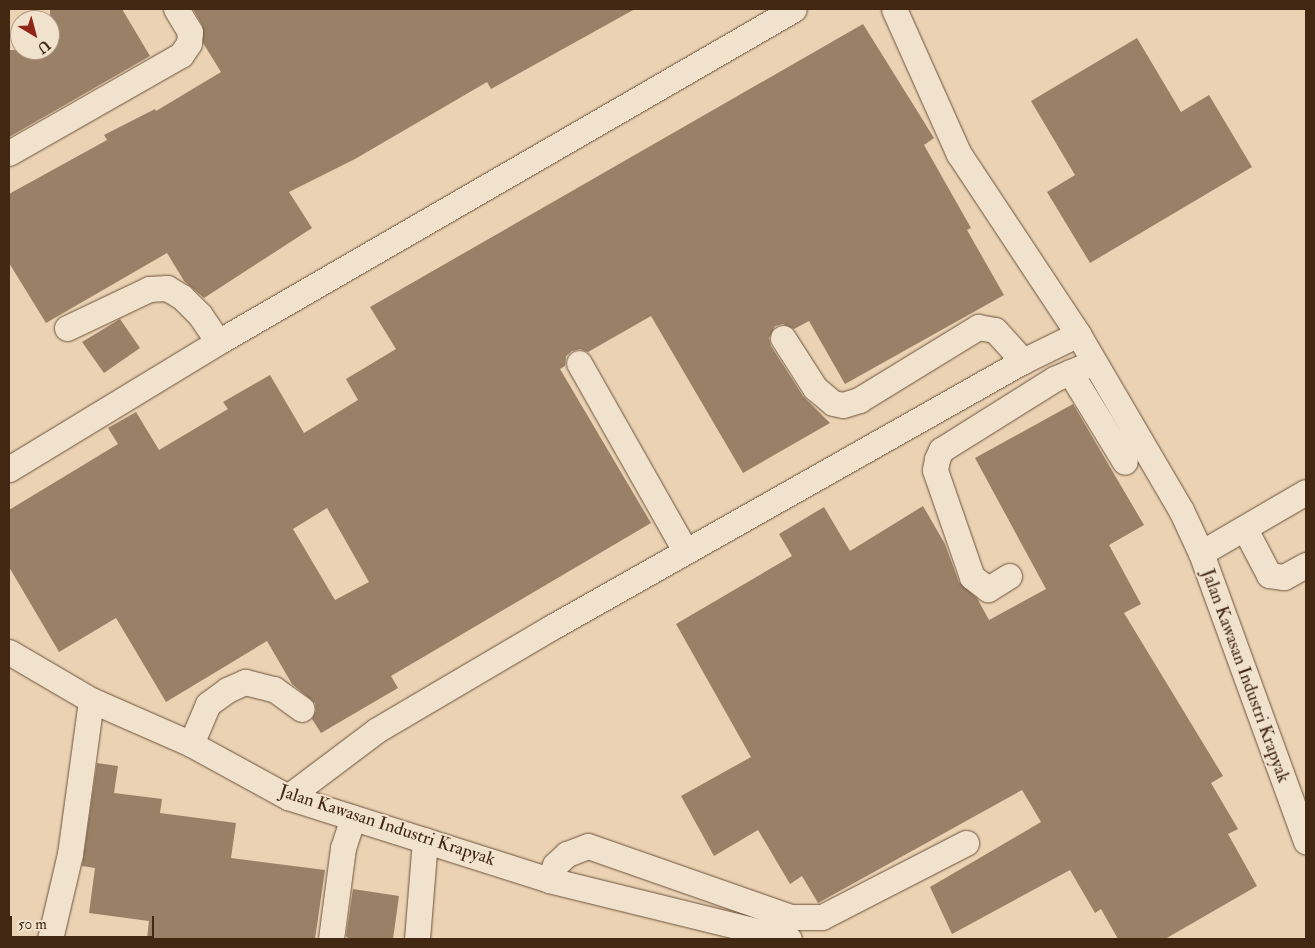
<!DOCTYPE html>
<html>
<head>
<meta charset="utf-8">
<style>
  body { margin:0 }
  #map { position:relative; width:1315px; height:948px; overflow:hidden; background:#ead2b3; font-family:"IM FELL Double Pica",serif }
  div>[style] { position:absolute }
  .building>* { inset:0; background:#998066 }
  .roads { filter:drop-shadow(0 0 1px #6c523b) drop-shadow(0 0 1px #6c523b) }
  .minor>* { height:25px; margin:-12.5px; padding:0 12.5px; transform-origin:12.5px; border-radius:12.5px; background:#f1e2ce }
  span { translate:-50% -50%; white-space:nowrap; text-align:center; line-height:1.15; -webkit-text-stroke:4px #f1e2ce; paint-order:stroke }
  .street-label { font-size:18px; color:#422713 }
  .frame { position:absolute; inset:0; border:10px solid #422713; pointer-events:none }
  .north { position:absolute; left:10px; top:10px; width:50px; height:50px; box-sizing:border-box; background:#f1e2ce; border:1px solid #ab9783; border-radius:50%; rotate:143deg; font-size:14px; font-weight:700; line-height:20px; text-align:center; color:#422713 }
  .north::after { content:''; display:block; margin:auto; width:18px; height:22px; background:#8f2418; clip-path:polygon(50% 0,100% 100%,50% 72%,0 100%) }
  .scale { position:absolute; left:10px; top:916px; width:144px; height:22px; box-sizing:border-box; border:2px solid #422713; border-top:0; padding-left:6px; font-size:15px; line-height:18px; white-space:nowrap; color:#422713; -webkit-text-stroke:4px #f1e2ce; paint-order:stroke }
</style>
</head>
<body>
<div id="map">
  <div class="building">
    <div style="clip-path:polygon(50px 9px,122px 9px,150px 56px,9px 137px,9px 50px,50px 50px)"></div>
    <div style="clip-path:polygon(193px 9px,635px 9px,491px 89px,487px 82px,355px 159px,289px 192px,312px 228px,204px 298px,184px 281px,167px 253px,46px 323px,9px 263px,9px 194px,107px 140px,104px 135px,155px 109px,156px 111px,221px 72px,203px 43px,202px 25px)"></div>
    <div style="clip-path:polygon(evenodd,863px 24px,934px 138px,924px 145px,971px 228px,967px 230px,1004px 295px,845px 384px,809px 321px,794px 329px,783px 324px,775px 326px,769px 338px,771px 346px,803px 396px,830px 423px,743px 473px,651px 316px,588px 352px,580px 349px,572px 351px,566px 356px,565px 366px,560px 369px,651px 523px,391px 676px,398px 688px,321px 733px,312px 719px,316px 711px,315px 703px,292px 684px,267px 641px,166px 702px,116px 618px,59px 652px,9px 567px,9px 510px,118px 444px,108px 428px,136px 412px,159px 450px,228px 409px,223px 402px,270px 375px,304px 433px,358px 400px,346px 379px,396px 349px,370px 307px,863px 24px,327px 508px,369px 582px,335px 600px,293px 529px,327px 508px)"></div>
    <div style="clip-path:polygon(1137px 38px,1181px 112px,1209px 95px,1252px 167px,1090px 263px,1047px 192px,1075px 175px,1031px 101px)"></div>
    <div style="clip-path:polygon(120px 319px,140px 348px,104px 373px,82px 342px)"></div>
    <div style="clip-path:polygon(1073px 404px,1144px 525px,1109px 545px,1141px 604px,1124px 613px,1223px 776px,1211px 783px,1238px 829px,1228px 834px,1257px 886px,1165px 939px,1118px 939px,1101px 909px,1095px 913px,1070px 870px,952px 934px,930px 887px,1041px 822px,1022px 790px,818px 903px,802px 876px,790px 884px,758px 830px,714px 856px,681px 796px,751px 757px,676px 624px,792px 556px,779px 534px,824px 507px,850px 551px,923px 506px,945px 544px,959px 582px,977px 598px,989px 620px,1046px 589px,975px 458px)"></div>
    <div style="clip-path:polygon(97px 763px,118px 766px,114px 793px,162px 799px,160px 813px,236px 823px,231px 858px,325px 870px,315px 939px,147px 939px,149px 921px,89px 913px,95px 868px,82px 866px)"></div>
    <div style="clip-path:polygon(353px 889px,399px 896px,393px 939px,349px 939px,346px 936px)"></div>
  </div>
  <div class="roads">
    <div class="minor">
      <div style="left:894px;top:9px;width:159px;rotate:65.9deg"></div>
      <div style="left:959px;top:154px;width:216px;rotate:56.5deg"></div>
      <div style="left:1078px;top:334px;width:204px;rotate:59.7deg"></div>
      <div style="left:1181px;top:510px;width:47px;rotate:65.1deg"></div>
      <div style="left:1201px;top:553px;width:307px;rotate:70deg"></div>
      <div style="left:9px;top:153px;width:198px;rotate:-29.7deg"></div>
      <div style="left:181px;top:55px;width:14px;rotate:-56deg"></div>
      <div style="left:189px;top:43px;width:11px;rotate:-85deg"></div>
      <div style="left:190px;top:32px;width:27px;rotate:-121deg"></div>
      <div style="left:67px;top:328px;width:91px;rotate:-25.4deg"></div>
      <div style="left:149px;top:289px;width:18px;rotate:-3deg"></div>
      <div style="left:167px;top:288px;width:17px;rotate:31deg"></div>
      <div style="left:182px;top:297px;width:25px;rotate:45deg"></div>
      <div style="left:200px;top:315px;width:32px;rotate:56deg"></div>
      <div style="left:783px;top:338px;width:59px;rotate:57.4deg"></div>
      <div style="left:815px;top:388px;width:23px;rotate:40deg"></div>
      <div style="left:833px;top:403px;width:10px;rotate:11deg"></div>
      <div style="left:843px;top:405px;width:17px;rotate:-17deg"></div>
      <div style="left:859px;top:400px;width:140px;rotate:-31.5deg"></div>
      <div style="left:978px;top:327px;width:17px;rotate:10deg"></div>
      <div style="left:995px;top:330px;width:42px;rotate:47.9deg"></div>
      <div style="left:579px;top:363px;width:215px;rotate:60.5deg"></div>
      <div style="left:1070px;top:372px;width:105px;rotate:58.6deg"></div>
      <div style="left:9px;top:469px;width:245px;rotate:-31.3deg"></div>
      <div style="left:218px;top:342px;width:665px;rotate:-30.03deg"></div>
      <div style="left:1245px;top:529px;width:52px;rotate:62.4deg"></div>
      <div style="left:1269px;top:575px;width:15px;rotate:8deg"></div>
      <div style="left:1284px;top:577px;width:25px;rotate:-29deg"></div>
      <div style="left:1201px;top:553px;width:121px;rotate:-30.2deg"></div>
      <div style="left:1009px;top:576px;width:25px;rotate:148deg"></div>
      <div style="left:988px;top:589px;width:20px;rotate:-143deg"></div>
      <div style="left:972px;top:577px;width:113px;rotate:-109.1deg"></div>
      <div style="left:935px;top:470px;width:11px;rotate:-80deg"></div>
      <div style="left:937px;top:459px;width:10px;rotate:-66deg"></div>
      <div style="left:941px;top:450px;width:133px;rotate:-32.1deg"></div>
      <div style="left:1054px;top:379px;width:43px;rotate:-23deg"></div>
      <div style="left:9px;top:652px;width:95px;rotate:30.3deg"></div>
      <div style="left:91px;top:700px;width:109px;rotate:23.7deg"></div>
      <div style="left:191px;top:744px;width:111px;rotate:28.7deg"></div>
      <div style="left:288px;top:797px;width:274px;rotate:17.6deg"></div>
      <div style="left:549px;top:880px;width:247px;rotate:13.8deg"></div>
      <div style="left:191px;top:744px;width:43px;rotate:-67deg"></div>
      <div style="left:208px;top:704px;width:24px;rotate:-36deg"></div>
      <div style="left:227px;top:690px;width:20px;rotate:-24deg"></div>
      <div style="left:245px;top:682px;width:30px;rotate:14deg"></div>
      <div style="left:274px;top:689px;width:34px;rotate:36deg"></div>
      <div style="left:288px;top:797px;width:111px;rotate:-37deg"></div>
      <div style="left:377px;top:730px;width:203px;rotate:-30.5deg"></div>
      <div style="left:552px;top:627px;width:541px;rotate:-29.46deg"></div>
      <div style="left:1023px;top:361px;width:61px;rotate:-26.1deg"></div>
      <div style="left:549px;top:880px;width:16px;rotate:-68deg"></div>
      <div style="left:555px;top:865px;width:16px;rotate:-43deg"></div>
      <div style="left:567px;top:854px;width:22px;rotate:-21deg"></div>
      <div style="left:588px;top:846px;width:215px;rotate:19.3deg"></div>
      <div style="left:791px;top:917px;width:31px"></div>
      <div style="left:822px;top:917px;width:162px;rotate:-27.2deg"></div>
      <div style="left:50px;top:939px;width:87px;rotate:-76.8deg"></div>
      <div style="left:70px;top:854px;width:155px;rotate:-82.2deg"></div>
      <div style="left:331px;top:939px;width:92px;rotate:-82.5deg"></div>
      <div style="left:343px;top:848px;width:32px;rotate:-72deg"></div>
      <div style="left:417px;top:939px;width:99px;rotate:-85.4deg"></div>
    </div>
  </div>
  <div class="street-label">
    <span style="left:1245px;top:676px;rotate:70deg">Jalan Kawasan Industri Krapyak</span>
    <span style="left:387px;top:826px;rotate:18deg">Jalan Kawasan Industri Krapyak</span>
  </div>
  <div class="frame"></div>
  <div class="north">U</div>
  <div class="scale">50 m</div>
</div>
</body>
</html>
